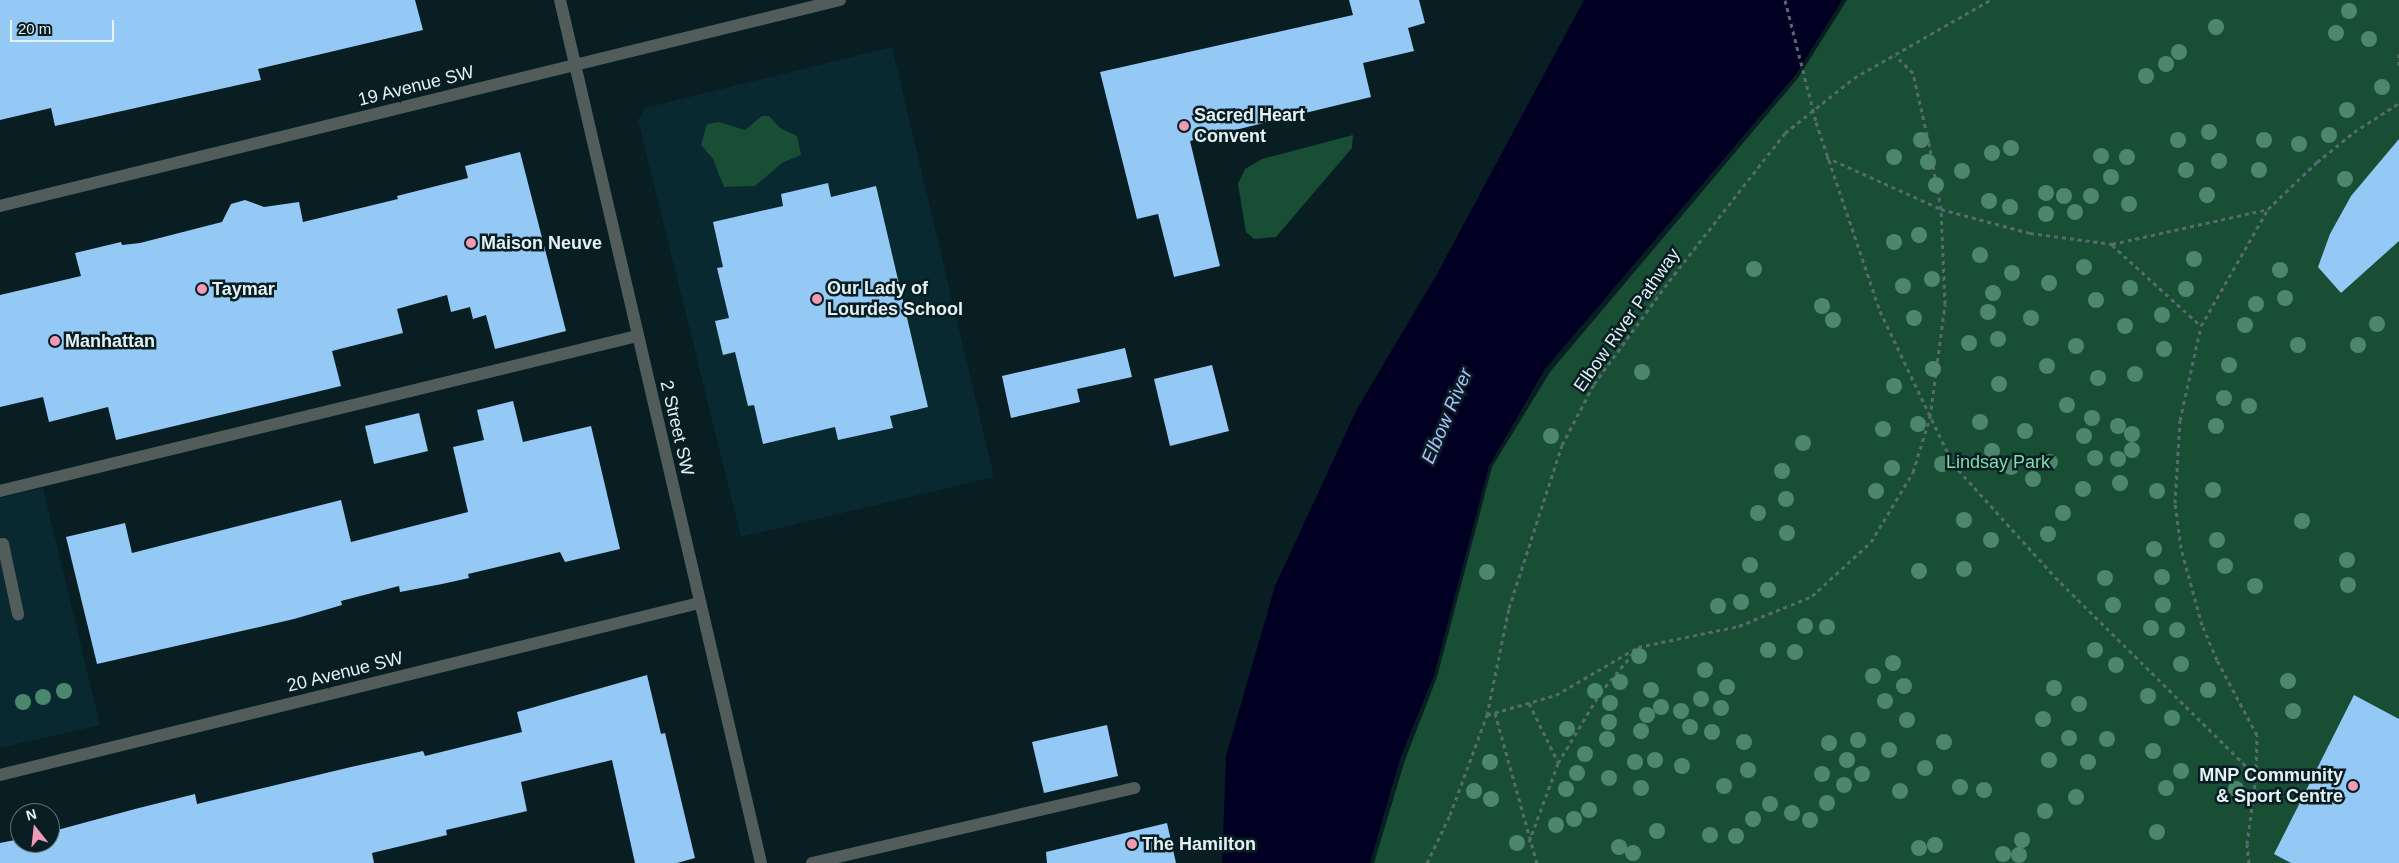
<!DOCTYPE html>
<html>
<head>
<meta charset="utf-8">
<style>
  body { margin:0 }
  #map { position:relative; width:2399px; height:863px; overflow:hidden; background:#091e23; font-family:Arial,sans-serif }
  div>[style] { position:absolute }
  .built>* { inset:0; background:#092930 }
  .green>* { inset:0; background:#184e33 }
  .water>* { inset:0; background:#020022 }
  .building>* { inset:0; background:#94c9f5 }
  .path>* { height:3px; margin-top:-1.5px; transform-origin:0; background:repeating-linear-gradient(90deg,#576a6e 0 4px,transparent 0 8px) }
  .minor>* { height:12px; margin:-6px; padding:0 6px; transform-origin:6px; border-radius:6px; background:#525d5b }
  .path-bridge>* { height:3px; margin-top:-1.5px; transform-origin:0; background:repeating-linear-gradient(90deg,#576a6e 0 4px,transparent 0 8px) }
  .trees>* { width:16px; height:16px; margin:-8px; border-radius:50%; background:#4c876d }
  .dots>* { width:14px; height:14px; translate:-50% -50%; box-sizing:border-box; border:2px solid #091e23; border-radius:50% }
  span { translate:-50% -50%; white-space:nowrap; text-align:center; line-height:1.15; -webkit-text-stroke:5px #091e23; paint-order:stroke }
  .street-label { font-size:18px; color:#e5f2f5 }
  .poi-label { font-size:18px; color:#e5f2f5; font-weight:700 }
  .left { translate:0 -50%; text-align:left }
  .right { translate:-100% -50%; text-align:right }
  .park-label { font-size:18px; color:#82ddaa }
  .water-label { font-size:19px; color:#aebffe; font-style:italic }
  .north { position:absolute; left:10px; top:803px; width:50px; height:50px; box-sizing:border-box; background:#091e23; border:1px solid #617377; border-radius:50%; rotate:344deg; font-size:14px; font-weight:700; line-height:20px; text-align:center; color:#e5f2f5 }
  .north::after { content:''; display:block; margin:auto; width:18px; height:22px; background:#f09ab6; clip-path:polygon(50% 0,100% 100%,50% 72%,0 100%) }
  .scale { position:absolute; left:10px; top:20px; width:104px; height:22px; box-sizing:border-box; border:2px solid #e5f2f5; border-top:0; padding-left:6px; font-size:15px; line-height:18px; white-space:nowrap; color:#e5f2f5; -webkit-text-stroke:4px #091e23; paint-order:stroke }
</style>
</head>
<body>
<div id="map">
  <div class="built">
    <div style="clip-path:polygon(892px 47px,994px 477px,741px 537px,638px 120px,645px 108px)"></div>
    <div style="clip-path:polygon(43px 488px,100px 725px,0 748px,0 498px)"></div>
  </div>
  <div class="green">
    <div style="clip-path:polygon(1847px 0,2399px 0,2399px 863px,1374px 863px,1405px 760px,1437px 677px,1492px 467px,1550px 372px,1798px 78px)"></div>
    <div style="clip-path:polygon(762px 116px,769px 116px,780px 128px,797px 136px,801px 155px,782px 163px,755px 186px,724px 187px,713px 159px,701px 145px,707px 124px,719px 122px,745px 130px)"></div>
    <div style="clip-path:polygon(1353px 135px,1352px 148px,1276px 237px,1254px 239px,1246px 232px,1238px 184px,1245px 169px,1262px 159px)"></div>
  </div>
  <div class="water">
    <div style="clip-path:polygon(1584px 0,1842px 0,1797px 73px,1545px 369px,1489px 466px,1434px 675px,1400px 759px,1370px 863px,1222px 863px,1226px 756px,1275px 586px,1357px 409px,1437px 274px)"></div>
  </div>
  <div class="building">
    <div style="clip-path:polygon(0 0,415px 0,423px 30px,258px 69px,261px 80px,55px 126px,51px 108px,0 120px)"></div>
    <div style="clip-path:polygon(1349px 0,1419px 0,1425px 23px,1408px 28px,1414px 51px,1363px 63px,1371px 97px,1190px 141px,1220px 266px,1174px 277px,1158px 214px,1137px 219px,1100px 72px,1353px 15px)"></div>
    <div style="clip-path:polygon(2399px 139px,2399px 241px,2341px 293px,2318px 267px,2330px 234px,2351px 196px)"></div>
    <div style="clip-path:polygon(520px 152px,566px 331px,495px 349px,486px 315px,473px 319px,470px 307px,451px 312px,447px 295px,397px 309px,403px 333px,332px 351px,341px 386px,116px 440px,108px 407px,49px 422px,43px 397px,0 407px,0 295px,81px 276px,75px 253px,121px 242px,122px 245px,140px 243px,222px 222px,231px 204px,245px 200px,264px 207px,299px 202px,303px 222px,398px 199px,397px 196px,468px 178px,465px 166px)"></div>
    <div style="clip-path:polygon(828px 183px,831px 197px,876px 186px,928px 407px,890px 416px,893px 428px,838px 440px,835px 427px,763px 444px,754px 405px,748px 406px,735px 352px,723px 355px,715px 321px,729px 318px,717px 268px,723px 267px,713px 222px,783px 206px,781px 194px)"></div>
    <div style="clip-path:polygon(1125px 348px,1132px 377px,1077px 389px,1080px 402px,1011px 418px,1002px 376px)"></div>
    <div style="clip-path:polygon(1212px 365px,1229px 431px,1170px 446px,1154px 379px)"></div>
    <div style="clip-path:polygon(513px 401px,523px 442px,591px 426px,620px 549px,565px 562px,560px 552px,468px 574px,469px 578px,442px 584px,400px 592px,399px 586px,341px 601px,342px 605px,294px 619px,97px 664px,66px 537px,125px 523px,132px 553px,341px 500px,351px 542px,468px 512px,453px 447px,484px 440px,477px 410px)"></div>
    <div style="clip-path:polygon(419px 413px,428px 451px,374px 464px,365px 426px)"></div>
    <div style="clip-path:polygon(647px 675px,661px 734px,665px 733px,695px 858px,677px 863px,635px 863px,612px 760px,521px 782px,527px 811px,446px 830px,447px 835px,372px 853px,374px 863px,0 863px,0 843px,20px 839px,20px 843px,50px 843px,50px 832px,135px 809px,195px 794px,197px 804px,351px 767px,423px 751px,425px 756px,522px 732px,517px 712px)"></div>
    <div style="clip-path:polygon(2354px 695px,2399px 719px,2399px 863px,2291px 863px,2274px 854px)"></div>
    <div style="clip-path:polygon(1107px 725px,1118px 776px,1044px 793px,1032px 742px)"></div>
    <div style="clip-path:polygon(1167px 823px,1176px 863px,1047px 863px,1046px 852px)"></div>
  </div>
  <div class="path">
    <div style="left:2399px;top:54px;width:15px;rotate:90deg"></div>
    <div style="left:1816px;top:122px;width:200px;rotate:71.3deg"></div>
    <div style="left:1880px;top:311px;width:170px;rotate:64.5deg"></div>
    <div style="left:1953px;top:464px;width:152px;rotate:47.9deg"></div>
    <div style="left:2055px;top:577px;width:283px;rotate:44.7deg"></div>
    <div style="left:1826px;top:157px;width:126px;rotate:24.3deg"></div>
    <div style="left:1941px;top:209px;width:92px;rotate:15.1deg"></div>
    <div style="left:2030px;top:233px;width:83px;rotate:7.6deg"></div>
    <div style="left:2112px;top:244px;width:160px;rotate:-12.6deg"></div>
    <div style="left:2268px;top:209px;width:68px;rotate:-43.8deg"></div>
    <div style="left:2317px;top:162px;width:48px;rotate:-39deg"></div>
    <div style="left:2354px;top:132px;width:54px;rotate:-32.8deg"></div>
    <div style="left:2112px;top:245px;width:120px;rotate:42.3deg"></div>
    <div style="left:1529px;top:703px;width:66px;rotate:63.8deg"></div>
    <div style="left:1495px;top:713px;width:156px;rotate:74.4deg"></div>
    <div style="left:1487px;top:715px;width:72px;rotate:-16.2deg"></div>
    <div style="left:1556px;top:695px;width:95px;rotate:-30.3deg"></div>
    <div style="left:1638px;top:647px;width:103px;rotate:-11.7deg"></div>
    <div style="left:1739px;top:626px;width:79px;rotate:-22.3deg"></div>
    <div style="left:1812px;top:596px;width:80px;rotate:-42.5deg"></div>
    <div style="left:1871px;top:542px;width:82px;rotate:-59deg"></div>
    <div style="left:1913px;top:472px;width:58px;rotate:-72.8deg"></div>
    <div style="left:1930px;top:417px;width:114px;rotate:-82.4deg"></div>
    <div style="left:1945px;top:304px;width:95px;rotate:-92.4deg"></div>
    <div style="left:1941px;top:209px;width:67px;rotate:-100.3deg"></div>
    <div style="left:1929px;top:143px;width:72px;rotate:-102.9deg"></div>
    <div style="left:1913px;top:73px;width:25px;rotate:-135deg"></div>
    <div style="left:1529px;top:842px;width:84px;rotate:-69.8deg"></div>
    <div style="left:1558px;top:763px;width:82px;rotate:-59deg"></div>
    <div style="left:1600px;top:693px;width:56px;rotate:-50.1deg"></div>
    <div style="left:1427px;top:863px;width:53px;rotate:-64.4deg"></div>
    <div style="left:1450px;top:815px;width:107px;rotate:-69.7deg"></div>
    <div style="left:1487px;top:715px;width:109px;rotate:-78.4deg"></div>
    <div style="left:1509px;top:608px;width:171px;rotate:-72deg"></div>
    <div style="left:1562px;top:445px;width:69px;rotate:-62.3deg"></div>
    <div style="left:1594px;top:384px;width:127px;rotate:-53.9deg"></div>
    <div style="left:1669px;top:281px;width:188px;rotate:-51.9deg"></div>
    <div style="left:1785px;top:133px;width:88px;rotate:-38.6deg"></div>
    <div style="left:1854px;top:78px;width:157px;rotate:-29.8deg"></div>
    <div style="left:2249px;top:863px;width:19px;rotate:-96deg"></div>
    <div style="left:2247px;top:844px;width:69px;rotate:-82.5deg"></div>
    <div style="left:2256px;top:776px;width:41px;rotate:-88.6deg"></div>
    <div style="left:2257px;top:735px;width:85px;rotate:-118.1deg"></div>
    <div style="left:2217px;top:660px;width:38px;rotate:-113deg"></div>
    <div style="left:2202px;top:625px;width:80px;rotate:-105.3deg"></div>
    <div style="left:2181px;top:548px;width:45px;rotate:-97.6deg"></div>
    <div style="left:2175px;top:503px;width:83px;rotate:-86.6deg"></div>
    <div style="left:2180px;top:420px;width:96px;rotate:-77.4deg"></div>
    <div style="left:2201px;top:326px;width:135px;rotate:-60.2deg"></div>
  </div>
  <div class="minor">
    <div style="left:560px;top:0;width:886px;rotate:76.89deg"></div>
    <div style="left:0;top:206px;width:865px;rotate:-13.78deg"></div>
    <div style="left:0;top:491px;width:656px;rotate:-13.68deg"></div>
    <div style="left:0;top:545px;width:3px;rotate:-18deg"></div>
    <div style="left:3px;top:544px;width:72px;rotate:77.9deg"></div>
    <div style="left:0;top:775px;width:720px;rotate:-13.82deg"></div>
    <div style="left:812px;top:863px;width:331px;rotate:-13.1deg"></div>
  </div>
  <div class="path-bridge">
    <div style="left:1785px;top:0;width:126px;rotate:75.7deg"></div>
  </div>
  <div class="trees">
    <div style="left:2349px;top:11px"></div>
    <div style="left:2216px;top:27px"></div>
    <div style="left:2336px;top:33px"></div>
    <div style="left:2369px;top:39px"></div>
    <div style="left:2179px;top:52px"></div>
    <div style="left:2166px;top:64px"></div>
    <div style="left:2146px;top:76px"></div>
    <div style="left:2382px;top:87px"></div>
    <div style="left:2347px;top:110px"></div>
    <div style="left:2209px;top:132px"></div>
    <div style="left:2329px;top:135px"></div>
    <div style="left:1921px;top:140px"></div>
    <div style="left:2178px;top:140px"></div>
    <div style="left:2264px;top:140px"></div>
    <div style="left:2299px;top:144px"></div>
    <div style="left:2011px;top:148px"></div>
    <div style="left:1992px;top:153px"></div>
    <div style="left:2101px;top:156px"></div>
    <div style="left:1894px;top:157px"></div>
    <div style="left:2127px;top:157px"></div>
    <div style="left:2219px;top:161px"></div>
    <div style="left:1928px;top:162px"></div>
    <div style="left:2186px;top:170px"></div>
    <div style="left:2259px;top:170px"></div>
    <div style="left:1962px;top:171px"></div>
    <div style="left:2111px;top:177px"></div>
    <div style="left:2345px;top:179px"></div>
    <div style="left:1936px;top:185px"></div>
    <div style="left:2046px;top:193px"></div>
    <div style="left:2207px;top:195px"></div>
    <div style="left:2064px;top:196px"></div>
    <div style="left:2091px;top:196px"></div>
    <div style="left:1989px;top:201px"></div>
    <div style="left:2129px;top:204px"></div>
    <div style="left:2010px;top:207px"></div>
    <div style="left:2075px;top:212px"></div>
    <div style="left:2046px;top:214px"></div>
    <div style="left:1919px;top:235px"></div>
    <div style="left:1894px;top:242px"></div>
    <div style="left:1980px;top:255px"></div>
    <div style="left:2194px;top:259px"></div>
    <div style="left:2084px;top:267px"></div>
    <div style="left:1754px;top:269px"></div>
    <div style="left:2280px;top:270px"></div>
    <div style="left:2012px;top:273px"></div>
    <div style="left:1932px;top:279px"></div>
    <div style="left:2049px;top:283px"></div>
    <div style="left:1903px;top:286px"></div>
    <div style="left:2130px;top:288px"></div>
    <div style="left:1650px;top:289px"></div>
    <div style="left:2186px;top:289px"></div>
    <div style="left:1993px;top:293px"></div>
    <div style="left:2285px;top:298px"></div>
    <div style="left:2096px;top:300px"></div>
    <div style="left:2256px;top:304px"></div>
    <div style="left:1822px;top:306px"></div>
    <div style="left:1988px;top:312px"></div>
    <div style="left:2162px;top:315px"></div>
    <div style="left:1914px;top:318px"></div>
    <div style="left:2031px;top:318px"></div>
    <div style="left:1833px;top:320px"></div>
    <div style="left:2377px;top:324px"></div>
    <div style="left:2245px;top:325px"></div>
    <div style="left:2125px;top:326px"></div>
    <div style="left:1998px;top:339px"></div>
    <div style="left:1969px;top:343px"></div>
    <div style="left:2298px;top:345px"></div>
    <div style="left:2358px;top:345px"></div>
    <div style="left:2076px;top:346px"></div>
    <div style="left:2164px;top:349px"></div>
    <div style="left:2229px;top:365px"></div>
    <div style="left:2047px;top:366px"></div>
    <div style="left:1933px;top:369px"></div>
    <div style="left:1642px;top:372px"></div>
    <div style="left:2135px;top:374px"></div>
    <div style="left:2098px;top:378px"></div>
    <div style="left:1999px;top:384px"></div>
    <div style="left:1894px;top:386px"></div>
    <div style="left:2224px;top:398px"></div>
    <div style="left:2067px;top:405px"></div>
    <div style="left:2249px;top:406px"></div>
    <div style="left:2092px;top:418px"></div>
    <div style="left:1980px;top:422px"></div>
    <div style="left:1918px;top:424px"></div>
    <div style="left:2118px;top:426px"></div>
    <div style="left:2216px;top:426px"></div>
    <div style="left:1883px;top:429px"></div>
    <div style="left:2025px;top:431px"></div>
    <div style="left:2132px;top:434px"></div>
    <div style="left:1551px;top:436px"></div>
    <div style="left:2084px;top:436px"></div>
    <div style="left:1803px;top:443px"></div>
    <div style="left:2132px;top:450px"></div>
    <div style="left:1992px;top:451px"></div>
    <div style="left:2095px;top:458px"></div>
    <div style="left:2118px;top:459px"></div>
    <div style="left:2050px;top:462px"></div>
    <div style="left:1942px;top:464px"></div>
    <div style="left:2011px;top:467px"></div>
    <div style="left:1892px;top:468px"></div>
    <div style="left:1782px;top:471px"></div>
    <div style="left:2033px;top:479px"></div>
    <div style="left:2120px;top:483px"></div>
    <div style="left:2083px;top:489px"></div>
    <div style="left:2213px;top:490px"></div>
    <div style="left:1876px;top:491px"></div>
    <div style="left:2157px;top:491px"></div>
    <div style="left:1786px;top:499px"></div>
    <div style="left:1758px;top:513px"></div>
    <div style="left:2063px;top:513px"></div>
    <div style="left:1964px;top:520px"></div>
    <div style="left:2302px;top:521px"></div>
    <div style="left:1787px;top:533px"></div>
    <div style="left:2048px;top:534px"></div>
    <div style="left:1991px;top:540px"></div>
    <div style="left:2217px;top:540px"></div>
    <div style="left:2154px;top:549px"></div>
    <div style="left:2347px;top:560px"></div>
    <div style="left:1750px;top:565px"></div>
    <div style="left:2225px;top:566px"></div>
    <div style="left:1964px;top:569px"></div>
    <div style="left:1919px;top:571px"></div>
    <div style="left:1487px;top:572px"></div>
    <div style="left:2162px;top:577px"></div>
    <div style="left:2105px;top:578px"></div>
    <div style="left:2348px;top:585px"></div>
    <div style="left:2255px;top:586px"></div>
    <div style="left:1768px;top:590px"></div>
    <div style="left:1741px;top:602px"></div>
    <div style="left:2113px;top:605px"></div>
    <div style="left:2163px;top:605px"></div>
    <div style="left:1718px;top:606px"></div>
    <div style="left:1805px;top:626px"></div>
    <div style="left:1827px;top:627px"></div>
    <div style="left:2151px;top:628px"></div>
    <div style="left:2177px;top:630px"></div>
    <div style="left:1768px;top:650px"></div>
    <div style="left:2095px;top:650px"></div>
    <div style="left:1795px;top:652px"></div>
    <div style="left:1639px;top:656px"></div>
    <div style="left:1893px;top:663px"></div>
    <div style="left:2181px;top:664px"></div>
    <div style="left:2116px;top:665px"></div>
    <div style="left:1705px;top:670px"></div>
    <div style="left:1873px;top:676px"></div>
    <div style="left:2288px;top:681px"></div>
    <div style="left:1620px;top:682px"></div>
    <div style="left:1904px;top:686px"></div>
    <div style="left:1727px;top:687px"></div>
    <div style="left:2054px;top:688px"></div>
    <div style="left:1651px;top:690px"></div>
    <div style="left:2208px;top:690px"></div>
    <div style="left:64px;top:691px"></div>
    <div style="left:1595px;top:691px"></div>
    <div style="left:2148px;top:696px"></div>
    <div style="left:43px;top:697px"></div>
    <div style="left:1701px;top:699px"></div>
    <div style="left:1885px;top:701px"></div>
    <div style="left:23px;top:702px"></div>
    <div style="left:1610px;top:703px"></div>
    <div style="left:2079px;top:704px"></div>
    <div style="left:1661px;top:707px"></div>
    <div style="left:1721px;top:708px"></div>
    <div style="left:1681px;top:711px"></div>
    <div style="left:2293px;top:711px"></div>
    <div style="left:1647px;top:715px"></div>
    <div style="left:2172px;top:718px"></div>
    <div style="left:2043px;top:719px"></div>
    <div style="left:1907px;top:720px"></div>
    <div style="left:1609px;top:722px"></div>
    <div style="left:1690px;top:727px"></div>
    <div style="left:1567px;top:729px"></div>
    <div style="left:1641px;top:731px"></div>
    <div style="left:1712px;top:732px"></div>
    <div style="left:2069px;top:738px"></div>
    <div style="left:1607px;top:739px"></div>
    <div style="left:2107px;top:739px"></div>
    <div style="left:1858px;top:740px"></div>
    <div style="left:1744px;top:742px"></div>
    <div style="left:1944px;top:742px"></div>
    <div style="left:1829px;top:743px"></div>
    <div style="left:1889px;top:750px"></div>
    <div style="left:2153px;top:751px"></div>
    <div style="left:1585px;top:754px"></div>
    <div style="left:1655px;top:760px"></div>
    <div style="left:1847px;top:760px"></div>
    <div style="left:2049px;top:760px"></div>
    <div style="left:1490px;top:762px"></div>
    <div style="left:1635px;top:762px"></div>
    <div style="left:2088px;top:762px"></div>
    <div style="left:1682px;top:766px"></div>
    <div style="left:1925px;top:768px"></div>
    <div style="left:1748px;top:770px"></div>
    <div style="left:2181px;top:771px"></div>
    <div style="left:1577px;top:773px"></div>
    <div style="left:1822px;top:774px"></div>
    <div style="left:1862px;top:774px"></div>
    <div style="left:1609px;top:778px"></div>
    <div style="left:1844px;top:785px"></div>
    <div style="left:1724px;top:786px"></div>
    <div style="left:1960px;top:787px"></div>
    <div style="left:1641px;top:788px"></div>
    <div style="left:2166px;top:788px"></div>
    <div style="left:1566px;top:789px"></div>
    <div style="left:2236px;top:789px"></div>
    <div style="left:1984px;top:790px"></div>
    <div style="left:1474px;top:791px"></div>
    <div style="left:1900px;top:791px"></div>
    <div style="left:2076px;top:797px"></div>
    <div style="left:1491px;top:799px"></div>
    <div style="left:1827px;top:803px"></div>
    <div style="left:1770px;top:804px"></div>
    <div style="left:1589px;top:810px"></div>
    <div style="left:2045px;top:811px"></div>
    <div style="left:1792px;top:813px"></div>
    <div style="left:1574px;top:819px"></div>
    <div style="left:1753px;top:819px"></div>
    <div style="left:1810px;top:820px"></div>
    <div style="left:1556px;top:825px"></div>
    <div style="left:1657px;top:831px"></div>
    <div style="left:2157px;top:832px"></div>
    <div style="left:1710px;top:835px"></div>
    <div style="left:1736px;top:836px"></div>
    <div style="left:2022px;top:840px"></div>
    <div style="left:1517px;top:843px"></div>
    <div style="left:1935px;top:845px"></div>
    <div style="left:1619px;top:847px"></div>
    <div style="left:1919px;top:848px"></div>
    <div style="left:1633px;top:853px"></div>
    <div style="left:2003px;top:854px"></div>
    <div style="left:2019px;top:855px"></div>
  </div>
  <div class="dots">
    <div style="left:1184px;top:126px;background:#f09ab6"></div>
    <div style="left:471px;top:243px;background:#f09ab6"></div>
    <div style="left:202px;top:289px;background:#f09ab6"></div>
    <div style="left:817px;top:299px;background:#f09ab6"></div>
    <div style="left:55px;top:341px;background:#f09ab6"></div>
    <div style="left:2353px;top:786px;background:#f09ab6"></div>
    <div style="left:1132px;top:844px;background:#f09ab6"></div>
  </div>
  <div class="street-label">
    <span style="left:416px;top:86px;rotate:-14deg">19 Avenue SW</span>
    <span style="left:1627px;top:320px;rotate:-55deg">Elbow River Pathway</span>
    <span style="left:677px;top:428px;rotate:77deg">2 Street SW</span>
    <span style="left:345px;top:672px;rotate:-14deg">20 Avenue SW</span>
  </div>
  <div class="poi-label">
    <span class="left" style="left:1194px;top:126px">Sacred Heart<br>Convent</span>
    <span class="left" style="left:481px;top:243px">Maison Neuve</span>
    <span class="left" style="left:212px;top:289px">Taymar</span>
    <span class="left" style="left:827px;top:299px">Our Lady of<br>Lourdes School</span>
    <span class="left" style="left:65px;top:341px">Manhattan</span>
    <span class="right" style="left:2343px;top:786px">MNP Community<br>&amp; Sport Centre</span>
    <span class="left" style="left:1142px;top:844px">The Hamilton</span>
  </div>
  <div class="park-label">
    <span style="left:1998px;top:462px">Lindsay Park</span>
  </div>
  <div class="water-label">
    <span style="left:1447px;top:416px;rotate:-67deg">Elbow River</span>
  </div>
  <div class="north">N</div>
  <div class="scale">20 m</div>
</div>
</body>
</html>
